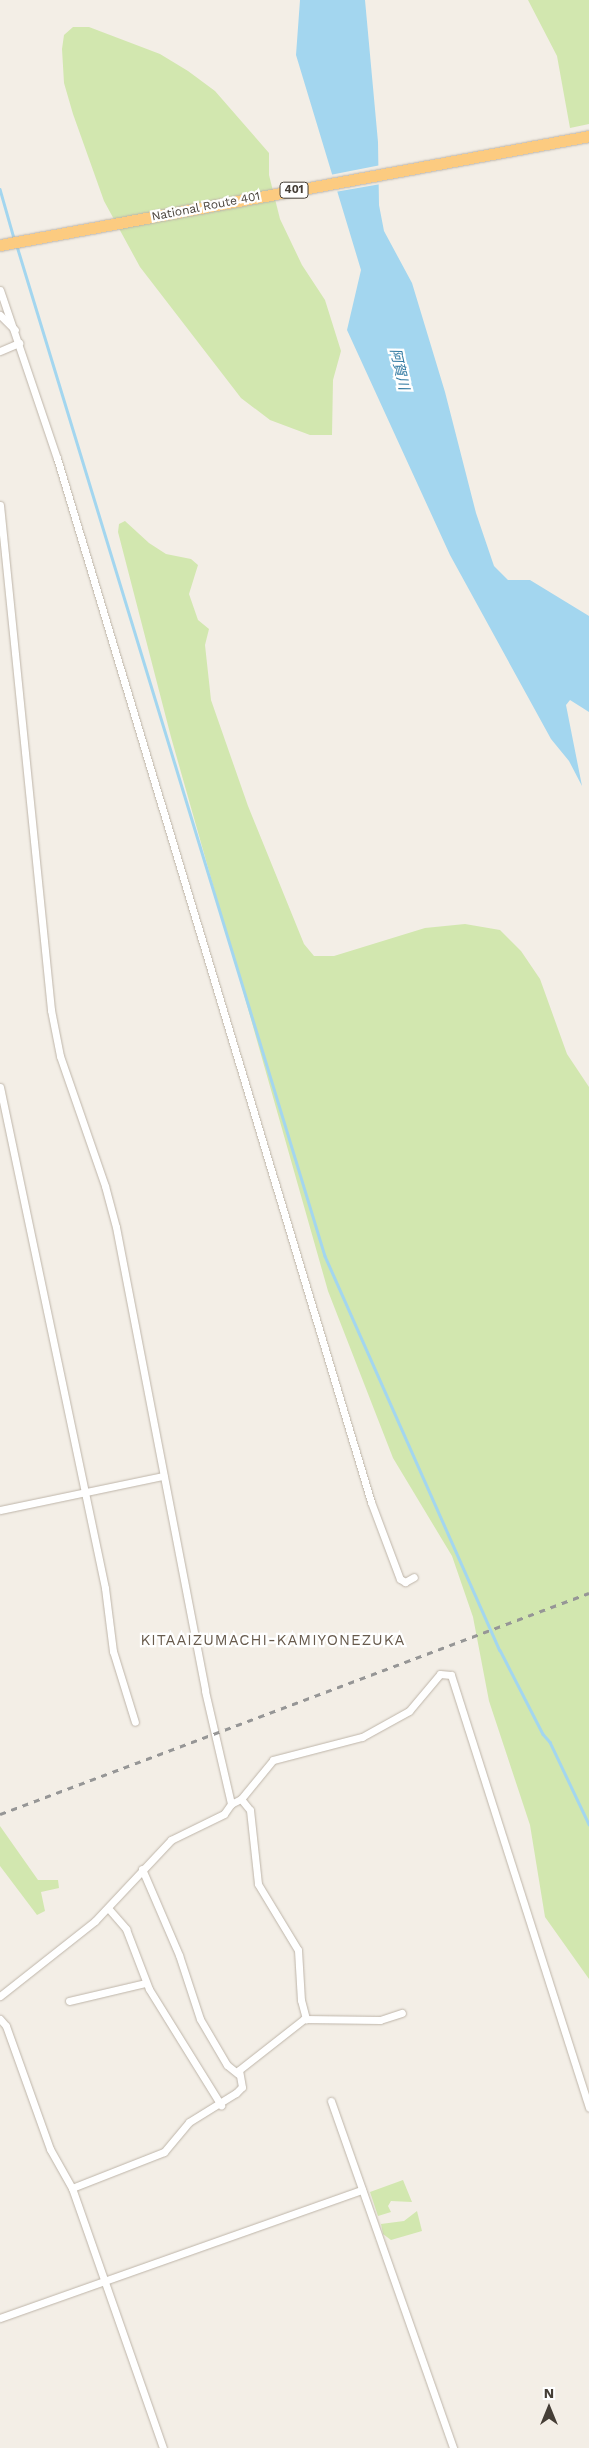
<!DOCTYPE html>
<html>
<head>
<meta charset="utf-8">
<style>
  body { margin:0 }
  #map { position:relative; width:589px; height:2448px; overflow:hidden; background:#f3eee6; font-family:"Work Sans","Noto Sans JP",sans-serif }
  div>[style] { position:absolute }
  .green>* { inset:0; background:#d2e7af }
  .water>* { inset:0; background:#a3d6ef }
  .pier>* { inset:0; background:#f3eee6 }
  .stream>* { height:2.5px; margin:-1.25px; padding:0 1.25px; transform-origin:1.25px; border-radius:1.25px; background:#a3d6ef }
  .roads { filter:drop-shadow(0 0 1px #beb5a9) drop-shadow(0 0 1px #beb5a9) }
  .minor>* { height:7px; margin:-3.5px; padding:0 3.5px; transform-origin:3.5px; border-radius:3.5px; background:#fff }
  .trunk>* { height:11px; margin:-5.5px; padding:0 5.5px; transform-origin:5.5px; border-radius:5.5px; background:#fccb80 }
  .rail>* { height:2.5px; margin-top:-1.25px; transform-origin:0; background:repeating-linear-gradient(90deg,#969696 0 6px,transparent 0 12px) }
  span { translate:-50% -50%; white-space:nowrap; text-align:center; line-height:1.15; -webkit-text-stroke:4.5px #fff; paint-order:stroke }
  .shield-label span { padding:1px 4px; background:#fff; border:1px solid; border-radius:4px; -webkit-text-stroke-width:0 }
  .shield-label { font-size:11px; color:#453e36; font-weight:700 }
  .street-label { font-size:12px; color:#453e36 }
  .water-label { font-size:14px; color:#2e78a0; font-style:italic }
  .quarter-label { font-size:15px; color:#685b4d; letter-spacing:1px }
  .north { position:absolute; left:524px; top:2383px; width:50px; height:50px; -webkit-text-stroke:4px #fff; paint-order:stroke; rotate:0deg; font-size:14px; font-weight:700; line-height:20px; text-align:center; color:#453e36 }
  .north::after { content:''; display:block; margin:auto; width:18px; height:22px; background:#453e36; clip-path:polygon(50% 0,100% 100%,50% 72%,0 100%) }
</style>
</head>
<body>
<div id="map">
  <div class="green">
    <div style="clip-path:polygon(528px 0,589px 0,589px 124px,570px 128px,557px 56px)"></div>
    <div style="clip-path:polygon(73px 27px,89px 27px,160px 54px,188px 71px,215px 91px,269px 153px,269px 175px,280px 219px,302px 265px,325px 300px,341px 351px,333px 380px,332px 435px,310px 435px,270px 420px,241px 398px,140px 267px,104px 201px,73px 114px,64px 83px,62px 49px,64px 35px)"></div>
    <div style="clip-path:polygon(125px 521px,149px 543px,166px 554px,191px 559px,198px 565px,189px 594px,198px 620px,209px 629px,205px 645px,211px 700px,248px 806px,304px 944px,314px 956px,334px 956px,425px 928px,465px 924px,500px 930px,521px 951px,540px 979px,567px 1054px,589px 1087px,589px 1979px,545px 1917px,530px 1825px,489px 1701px,473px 1617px,452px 1556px,393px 1458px,328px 1291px,171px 737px,118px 532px,119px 524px)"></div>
    <div style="clip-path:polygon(0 1826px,38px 1880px,58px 1880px,59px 1888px,41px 1892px,45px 1911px,37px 1915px,0 1866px)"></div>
    <div style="clip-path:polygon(403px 2180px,412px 2202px,391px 2201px,388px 2206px,391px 2212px,378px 2216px,370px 2192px)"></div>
    <div style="clip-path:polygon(417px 2211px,422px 2231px,391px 2240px,383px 2234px,381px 2224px,404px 2221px)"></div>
  </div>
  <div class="water">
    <div style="clip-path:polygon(300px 0,365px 0,378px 142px,379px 205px,384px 231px,412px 283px,445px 392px,476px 513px,494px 566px,508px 580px,530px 580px,589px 616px,589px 712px,570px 700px,566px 705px,582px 786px,569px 761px,551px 739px,450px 555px,347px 330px,361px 270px,296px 55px)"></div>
  </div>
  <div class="pier">
    <div style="clip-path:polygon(381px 165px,381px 184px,335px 192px,330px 175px)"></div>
  </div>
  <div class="stream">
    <div style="left:0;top:189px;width:51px;rotate:74.1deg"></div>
    <div style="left:17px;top:246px;width:1056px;rotate:73.04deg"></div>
    <div style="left:325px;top:1256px;width:431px;rotate:66.1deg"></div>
    <div style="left:500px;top:1650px;width:94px;rotate:62.9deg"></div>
    <div style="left:543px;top:1734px;width:11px;rotate:49deg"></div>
    <div style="left:550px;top:1742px;width:91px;rotate:64.6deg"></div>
  </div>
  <div class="roads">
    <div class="minor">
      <div style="left:0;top:290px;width:177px;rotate:71.3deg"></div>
      <div style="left:57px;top:458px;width:1090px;rotate:73.26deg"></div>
      <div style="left:371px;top:1502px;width:82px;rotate:69.4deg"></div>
      <div style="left:400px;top:1579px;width:6px;rotate:31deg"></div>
      <div style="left:405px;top:1582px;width:10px;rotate:-29deg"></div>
      <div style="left:0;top:315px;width:21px;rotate:45deg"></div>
      <div style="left:0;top:351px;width:21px;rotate:-23deg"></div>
      <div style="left:0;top:505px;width:508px;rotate:84.23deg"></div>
      <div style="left:51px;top:1010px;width:47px;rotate:78.9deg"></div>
      <div style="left:60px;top:1056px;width:138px;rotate:70.9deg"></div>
      <div style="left:105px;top:1186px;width:42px;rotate:75deg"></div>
      <div style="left:116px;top:1227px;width:472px;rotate:79.1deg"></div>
      <div style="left:205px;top:1691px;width:116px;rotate:77deg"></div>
      <div style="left:231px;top:1804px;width:12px;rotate:125deg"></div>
      <div style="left:224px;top:1814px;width:59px;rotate:153.9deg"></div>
      <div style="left:171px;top:1840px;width:111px;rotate:133.2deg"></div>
      <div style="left:95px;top:1921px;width:121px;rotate:141.7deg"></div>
      <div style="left:0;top:1087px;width:512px;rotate:78.16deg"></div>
      <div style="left:105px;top:1588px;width:64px;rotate:82.8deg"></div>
      <div style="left:113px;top:1651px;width:74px;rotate:72.8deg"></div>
      <div style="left:0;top:1510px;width:167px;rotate:-11.8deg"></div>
      <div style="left:241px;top:1799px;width:50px;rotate:-50.6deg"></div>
      <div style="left:273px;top:1760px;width:92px;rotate:-14.5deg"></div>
      <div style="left:362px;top:1737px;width:54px;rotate:-29deg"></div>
      <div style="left:409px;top:1711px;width:48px;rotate:-50deg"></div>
      <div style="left:440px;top:1674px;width:11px;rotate:5deg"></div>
      <div style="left:451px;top:1675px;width:454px;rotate:72.3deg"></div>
      <div style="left:231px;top:1804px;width:11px;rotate:-27deg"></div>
      <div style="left:241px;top:1799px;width:14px;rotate:51deg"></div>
      <div style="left:250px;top:1810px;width:74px;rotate:83.8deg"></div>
      <div style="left:258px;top:1884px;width:77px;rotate:58.8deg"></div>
      <div style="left:298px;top:1950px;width:50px;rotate:86.6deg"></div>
      <div style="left:301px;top:2000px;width:20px;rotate:75deg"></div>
      <div style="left:142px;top:1869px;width:94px;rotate:66.7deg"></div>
      <div style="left:179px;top:1955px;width:67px;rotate:71.8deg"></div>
      <div style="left:200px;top:2019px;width:53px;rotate:59.6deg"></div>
      <div style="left:227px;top:2065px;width:14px;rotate:39deg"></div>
      <div style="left:108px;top:1908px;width:28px;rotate:49deg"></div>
      <div style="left:126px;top:1929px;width:64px;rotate:69deg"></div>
      <div style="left:149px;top:1989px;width:137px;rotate:58.2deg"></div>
      <div style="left:69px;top:2001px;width:79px;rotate:-13.2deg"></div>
      <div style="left:0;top:2019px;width:9px;rotate:49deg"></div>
      <div style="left:6px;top:2026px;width:131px;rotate:70.3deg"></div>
      <div style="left:50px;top:2149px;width:45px;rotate:60.6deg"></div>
      <div style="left:72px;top:2188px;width:275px;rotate:70.7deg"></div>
      <div style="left:331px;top:2101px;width:368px;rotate:70.6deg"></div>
      <div style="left:72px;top:2188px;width:99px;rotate:-21.4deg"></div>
      <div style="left:164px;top:2152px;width:39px;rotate:-50deg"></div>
      <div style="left:189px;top:2122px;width:55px;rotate:-31.7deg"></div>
      <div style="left:236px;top:2093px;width:8px;rotate:-45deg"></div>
      <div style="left:242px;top:2087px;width:17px;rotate:-100deg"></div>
      <div style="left:239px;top:2070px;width:83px;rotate:-38.1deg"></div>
      <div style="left:304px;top:2019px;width:76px;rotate:0.8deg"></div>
      <div style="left:380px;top:2020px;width:23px;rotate:-18deg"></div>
      <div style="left:0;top:2318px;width:384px;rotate:-19.5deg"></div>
    </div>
    <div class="trunk">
      <div style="left:0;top:245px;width:599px;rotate:-10.48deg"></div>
    </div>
  </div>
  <div class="rail">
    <div style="left:0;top:1814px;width:629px;rotate:-20.57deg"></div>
  </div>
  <div class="shield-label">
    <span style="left:294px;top:190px">401</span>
  </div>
  <div class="street-label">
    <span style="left:206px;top:207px;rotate:-11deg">National Route 401</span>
  </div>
  <div class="water-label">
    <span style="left:400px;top:369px;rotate:77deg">阿賀川</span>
  </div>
  <div class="quarter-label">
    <span style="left:273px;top:1641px">KITAAIZUMACHI-KAMIYONEZUKA</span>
  </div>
  <div class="north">N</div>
</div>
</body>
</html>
